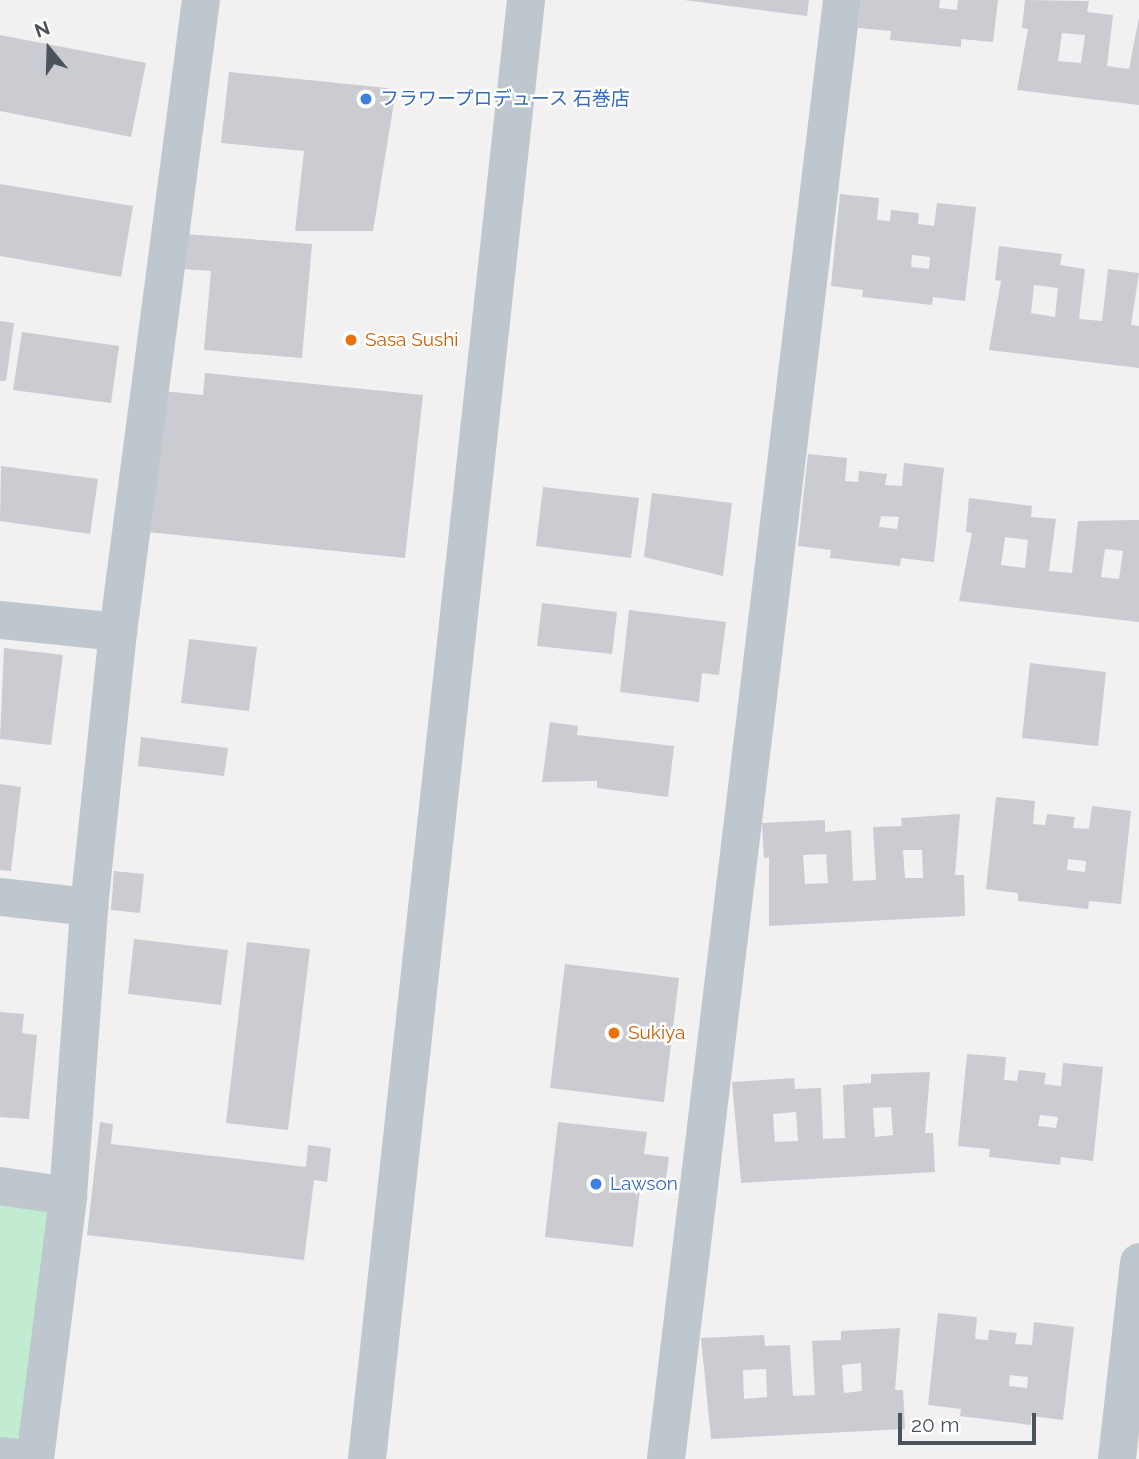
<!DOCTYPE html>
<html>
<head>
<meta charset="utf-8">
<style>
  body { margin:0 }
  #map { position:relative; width:1139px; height:1459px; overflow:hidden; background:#f2f0f0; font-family:Raleway,"Noto Sans JP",sans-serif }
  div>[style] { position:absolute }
  .green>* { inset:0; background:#c2ecd2 }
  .building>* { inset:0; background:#caccd2 }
  .minor>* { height:38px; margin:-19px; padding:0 19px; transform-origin:19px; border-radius:19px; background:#bfc7ce }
  .dots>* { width:19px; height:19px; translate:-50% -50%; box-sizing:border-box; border:4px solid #fff; border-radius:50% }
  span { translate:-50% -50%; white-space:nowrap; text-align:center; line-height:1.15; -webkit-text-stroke:5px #fff; paint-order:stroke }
  .shop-label { font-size:19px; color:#366cbe }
  .left { translate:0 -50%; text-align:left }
  .food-label { font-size:19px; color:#c56008 }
  .north { position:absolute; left:14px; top:14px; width:70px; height:70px; -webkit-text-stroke:5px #fff; paint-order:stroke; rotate:341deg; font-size:19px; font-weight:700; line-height:28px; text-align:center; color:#49535c }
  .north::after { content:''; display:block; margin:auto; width:24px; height:32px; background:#49535c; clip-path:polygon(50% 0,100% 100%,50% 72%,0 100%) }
  .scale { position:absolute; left:898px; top:1413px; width:138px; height:32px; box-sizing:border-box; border:4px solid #49535c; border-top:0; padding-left:9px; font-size:21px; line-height:24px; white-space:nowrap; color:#49535c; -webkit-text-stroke:5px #fff; paint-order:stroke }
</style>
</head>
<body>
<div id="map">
  <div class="green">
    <div style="clip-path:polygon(0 1186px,68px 1196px,35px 1459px,0 1456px)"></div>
  </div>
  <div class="building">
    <div style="clip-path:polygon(684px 0,809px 0,807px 16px)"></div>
    <div style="clip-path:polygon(861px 0,940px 0,939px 8px,957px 10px,958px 0,998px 0,993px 42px,961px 39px,961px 47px,890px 40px,891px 31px,858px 28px)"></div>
    <div style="clip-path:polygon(evenodd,1025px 0,1089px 1px,1087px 12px,1113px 15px,1107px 66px,1129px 69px,1139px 17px,1139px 105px,1017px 90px,1028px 29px,1022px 28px,1025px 0,1062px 33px,1085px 35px,1081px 63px,1058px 61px,1062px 33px)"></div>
    <div style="clip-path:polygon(0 35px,146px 63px,131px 137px,0 111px)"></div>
    <div style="clip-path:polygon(229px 72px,387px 88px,394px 102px,373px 231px,295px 231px,304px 151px,221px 143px)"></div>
    <div style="clip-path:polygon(0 184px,133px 206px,121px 277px,0 256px)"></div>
    <div style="clip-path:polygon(evenodd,840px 194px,879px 198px,877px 220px,890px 221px,891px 210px,919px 213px,918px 224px,934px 226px,937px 203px,976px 207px,965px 301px,933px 297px,932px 305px,862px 297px,863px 290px,831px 286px,840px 194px,912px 255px,930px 257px,929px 269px,911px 267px,912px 255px)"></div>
    <div style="clip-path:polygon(185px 234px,312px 244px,302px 358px,204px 350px,211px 271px,182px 269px)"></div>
    <div style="clip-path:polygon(evenodd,999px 246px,1062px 254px,1060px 265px,1085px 269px,1079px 319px,1102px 321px,1108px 269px,1139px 273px,1131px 325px,1139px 326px,1139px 368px,989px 350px,1001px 281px,995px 280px,999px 246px,1034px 285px,1058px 288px,1055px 317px,1031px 313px,1034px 285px)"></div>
    <div style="clip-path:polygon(0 321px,14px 323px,6px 381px,0 381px)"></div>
    <div style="clip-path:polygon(22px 332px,119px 346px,111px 403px,13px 390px)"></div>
    <div style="clip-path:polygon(205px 373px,423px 395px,405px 558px,147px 532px,162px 391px,203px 395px)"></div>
    <div style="clip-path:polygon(evenodd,808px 454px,847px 458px,845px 481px,858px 482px,859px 471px,887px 474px,885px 485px,902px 486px,904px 463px,944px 468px,934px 562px,901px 558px,900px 566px,830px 558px,831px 550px,798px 546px,808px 454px,881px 516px,899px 517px,897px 529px,879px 527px,881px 516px)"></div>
    <div style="clip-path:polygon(1px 466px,98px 479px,90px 534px,0 521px)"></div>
    <div style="clip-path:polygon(543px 487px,639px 498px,631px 558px,536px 546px)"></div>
    <div style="clip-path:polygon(652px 493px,732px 503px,723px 576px,644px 557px)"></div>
    <div style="clip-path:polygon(evenodd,969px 498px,1032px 506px,1031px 517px,1056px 519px,1049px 571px,1072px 573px,1078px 521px,1139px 520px,1139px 622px,959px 601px,972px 533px,966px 532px,969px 498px,1005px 537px,1028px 540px,1025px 568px,1001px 565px,1005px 537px,969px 498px,1105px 549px,1123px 551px,1119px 579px,1101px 577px,1105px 549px)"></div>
    <div style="clip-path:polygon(542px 603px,617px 612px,612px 654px,537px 646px)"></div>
    <div style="clip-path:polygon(629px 610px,726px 622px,719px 675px,702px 673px,699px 702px,620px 692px)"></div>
    <div style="clip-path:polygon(189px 639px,257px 647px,249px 711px,181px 703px)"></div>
    <div style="clip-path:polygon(4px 648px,63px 655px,51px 745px,0 739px)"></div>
    <div style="clip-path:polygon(1030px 663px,1106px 672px,1098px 746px,1022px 738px)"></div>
    <div style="clip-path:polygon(550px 722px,578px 726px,577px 735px,674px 746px,668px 797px,597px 788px,597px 781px,542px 782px)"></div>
    <div style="clip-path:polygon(141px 737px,228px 748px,224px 776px,138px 766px)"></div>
    <div style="clip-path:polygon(0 784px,21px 787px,11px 871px,0 870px)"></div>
    <div style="clip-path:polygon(evenodd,996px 797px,1035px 801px,1033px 824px,1045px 825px,1047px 814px,1075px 817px,1073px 828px,1089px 829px,1092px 806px,1131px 811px,1121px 904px,1089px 901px,1088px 909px,1018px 901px,1018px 893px,986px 889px,996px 797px,1068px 859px,1086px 861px,1085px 872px,1067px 870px,1068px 859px)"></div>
    <div style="clip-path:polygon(evenodd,960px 814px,955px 875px,964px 875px,965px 916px,769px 926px,769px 857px,764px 858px,762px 823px,825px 820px,825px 832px,851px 830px,853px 881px,876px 880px,873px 827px,902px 826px,901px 818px,960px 814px,903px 850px,922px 850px,923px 878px,905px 878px,903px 850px,960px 814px,826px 854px,828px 883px,805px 884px,803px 855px,826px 854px)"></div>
    <div style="clip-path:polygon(114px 871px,144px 874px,140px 913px,111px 910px)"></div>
    <div style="clip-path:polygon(134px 939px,228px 950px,221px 1005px,128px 994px)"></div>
    <div style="clip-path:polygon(247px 942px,310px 949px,288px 1130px,226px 1123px)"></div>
    <div style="clip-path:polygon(565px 964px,679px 978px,664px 1102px,550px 1088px)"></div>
    <div style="clip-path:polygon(0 1012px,24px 1014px,22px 1033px,37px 1035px,29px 1119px,0 1117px)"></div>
    <div style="clip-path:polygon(evenodd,967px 1054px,1006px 1057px,1004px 1080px,1017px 1081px,1019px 1070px,1046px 1073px,1044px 1084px,1061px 1086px,1063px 1063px,1103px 1067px,1093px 1161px,1061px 1157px,1060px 1165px,989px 1157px,990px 1149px,958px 1146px,967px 1054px,1040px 1115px,1058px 1117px,1056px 1128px,1038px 1126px,1040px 1115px)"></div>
    <div style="clip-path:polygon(evenodd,930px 1072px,925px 1133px,933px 1133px,935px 1172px,741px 1183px,732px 1082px,794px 1078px,795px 1089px,821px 1088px,823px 1139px,845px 1138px,843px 1085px,871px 1083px,871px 1074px,930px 1072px,891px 1107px,893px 1135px,875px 1137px,873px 1108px,891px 1107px,930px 1072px,796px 1112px,798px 1141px,775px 1142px,773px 1114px,796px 1112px)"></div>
    <div style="clip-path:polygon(100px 1122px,113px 1124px,111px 1144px,306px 1167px,308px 1145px,331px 1148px,327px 1182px,314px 1180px,304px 1260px,87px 1235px)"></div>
    <div style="clip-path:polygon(558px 1122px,647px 1132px,644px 1154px,669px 1157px,665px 1185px,641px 1182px,633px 1247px,545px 1237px)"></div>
    <div style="clip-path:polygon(evenodd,938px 1313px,977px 1317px,975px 1339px,988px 1340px,989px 1330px,1017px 1333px,1015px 1344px,1032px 1345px,1034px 1322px,1074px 1327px,1063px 1420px,1031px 1416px,1031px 1425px,960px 1416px,961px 1409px,928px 1405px,938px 1313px,1010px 1375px,1028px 1377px,1027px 1388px,1009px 1386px,1010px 1375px)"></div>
    <div style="clip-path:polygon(evenodd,900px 1328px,895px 1390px,903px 1390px,905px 1429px,711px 1439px,701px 1338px,764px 1335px,765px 1346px,790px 1345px,793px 1396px,815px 1395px,812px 1341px,841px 1340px,841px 1331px,900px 1328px,861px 1363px,862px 1391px,844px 1393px,842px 1365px,861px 1363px,900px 1328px,766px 1369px,767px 1397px,744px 1399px,743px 1370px,766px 1369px)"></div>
  </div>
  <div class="minor">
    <div style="left:0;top:620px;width:119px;rotate:5.8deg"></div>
    <div style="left:0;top:897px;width:90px;rotate:6.4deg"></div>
    <div style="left:0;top:1186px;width:69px;rotate:8.4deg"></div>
    <div style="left:0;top:1456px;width:28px;rotate:6deg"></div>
    <div style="left:35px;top:1459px;width:265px;rotate:-82.8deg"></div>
    <div style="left:68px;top:1196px;width:290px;rotate:-85.8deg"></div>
    <div style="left:89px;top:907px;width:277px;rotate:-84deg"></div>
    <div style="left:118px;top:632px;width:637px;rotate:-82.52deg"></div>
    <div style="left:367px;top:1459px;width:1468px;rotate:-83.78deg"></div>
    <div style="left:666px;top:1459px;width:1470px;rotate:-83.12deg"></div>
    <div style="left:1117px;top:1459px;width:198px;rotate:-83.6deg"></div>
  </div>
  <div class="dots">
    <div style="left:366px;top:99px;background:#3f7fe0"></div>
    <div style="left:351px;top:340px;background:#e8710a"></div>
    <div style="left:614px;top:1033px;background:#e8710a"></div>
    <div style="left:596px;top:1184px;background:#3f7fe0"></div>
  </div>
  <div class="shop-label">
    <span class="left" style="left:380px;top:99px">フラワープロデュース 石巻店</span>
    <span class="left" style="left:610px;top:1184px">Lawson</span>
  </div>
  <div class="food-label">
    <span class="left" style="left:365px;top:340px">Sasa Sushi</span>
    <span class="left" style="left:628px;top:1033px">Sukiya</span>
  </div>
  <div class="north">N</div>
  <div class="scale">20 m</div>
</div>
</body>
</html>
